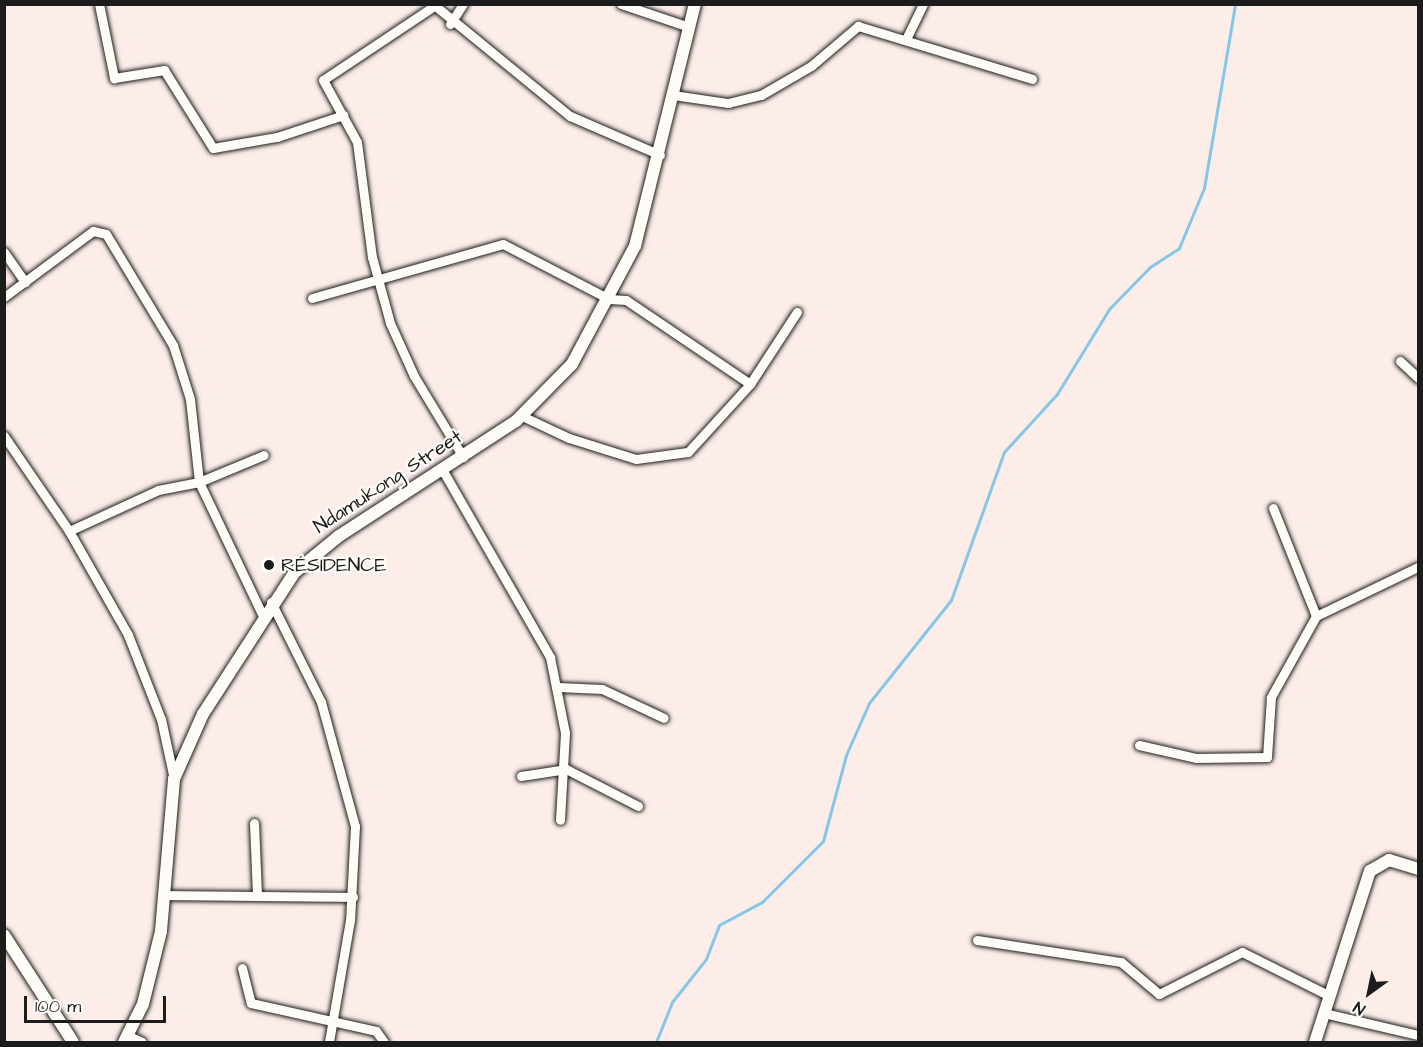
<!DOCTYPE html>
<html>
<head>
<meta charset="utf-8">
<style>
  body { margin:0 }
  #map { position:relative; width:1423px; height:1047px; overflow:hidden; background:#fcede8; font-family:"Architects Daughter",sans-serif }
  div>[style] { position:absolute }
  .stream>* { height:3px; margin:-1.5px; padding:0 1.5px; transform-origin:1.5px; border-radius:1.5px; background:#86c6e6 }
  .roads { filter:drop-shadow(0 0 2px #1c1c1c) drop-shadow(0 0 2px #1c1c1c) }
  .street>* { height:9px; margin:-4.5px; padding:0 4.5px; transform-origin:4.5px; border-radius:4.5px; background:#fdfcf7 }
  .secondary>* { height:12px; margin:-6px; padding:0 6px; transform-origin:6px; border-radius:6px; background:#fdfcf7 }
  .dots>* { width:16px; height:16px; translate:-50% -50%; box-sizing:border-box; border:3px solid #fdfcf7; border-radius:50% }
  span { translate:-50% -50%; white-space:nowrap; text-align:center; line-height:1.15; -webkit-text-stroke:4.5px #fdfcf7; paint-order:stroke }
  .street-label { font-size:20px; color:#1c1c1c }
  .poi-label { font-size:20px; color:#1c1c1c }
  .left { translate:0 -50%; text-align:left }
  .frame { position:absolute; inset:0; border:6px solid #1c1c1c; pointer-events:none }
  .north { position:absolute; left:1339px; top:963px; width:60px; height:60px; -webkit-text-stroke:4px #fdfcf7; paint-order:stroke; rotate:213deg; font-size:16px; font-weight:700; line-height:24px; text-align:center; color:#1c1c1c }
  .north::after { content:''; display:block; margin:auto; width:21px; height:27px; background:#1c1c1c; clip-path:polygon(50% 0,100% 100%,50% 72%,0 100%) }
  .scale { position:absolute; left:24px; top:996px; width:142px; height:27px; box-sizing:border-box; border:3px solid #1c1c1c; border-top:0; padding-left:8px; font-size:18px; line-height:21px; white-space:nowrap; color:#1c1c1c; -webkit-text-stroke:4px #fdfcf7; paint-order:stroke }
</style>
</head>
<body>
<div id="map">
  <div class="stream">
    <div style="left:656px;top:1042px;width:43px;rotate:-68.2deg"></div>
    <div style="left:672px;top:1002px;width:55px;rotate:-51.7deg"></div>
    <div style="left:706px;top:959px;width:36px;rotate:-69deg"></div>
    <div style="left:719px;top:925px;width:49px;rotate:-28.1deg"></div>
    <div style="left:762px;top:902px;width:86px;rotate:-45deg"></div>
    <div style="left:823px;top:841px;width:89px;rotate:-75deg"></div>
    <div style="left:846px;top:755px;width:57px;rotate:-66.1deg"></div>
    <div style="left:869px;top:703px;width:132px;rotate:-51.5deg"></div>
    <div style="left:951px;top:600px;width:157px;rotate:-70.3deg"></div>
    <div style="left:1004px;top:452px;width:79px;rotate:-47.6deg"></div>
    <div style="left:1057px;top:394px;width:100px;rotate:-58.5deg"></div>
    <div style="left:1109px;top:309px;width:59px;rotate:-45.7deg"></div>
    <div style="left:1150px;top:267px;width:35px;rotate:-33deg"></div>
    <div style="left:1179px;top:248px;width:65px;rotate:-67.4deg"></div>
    <div style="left:1204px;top:188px;width:187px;rotate:-80.4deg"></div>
  </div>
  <div class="roads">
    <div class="street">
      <div style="left:99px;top:4px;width:76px;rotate:78.5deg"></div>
      <div style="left:114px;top:78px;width:51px;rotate:-9.1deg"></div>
      <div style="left:164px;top:70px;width:92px;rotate:57.9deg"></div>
      <div style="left:213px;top:148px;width:65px;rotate:-9.8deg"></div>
      <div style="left:277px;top:137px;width:70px;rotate:-18.4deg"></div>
      <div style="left:433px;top:4px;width:177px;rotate:39.3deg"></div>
      <div style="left:570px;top:116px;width:98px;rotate:23.4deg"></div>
      <div style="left:621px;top:4px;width:72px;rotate:18.7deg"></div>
      <div style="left:434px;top:6px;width:133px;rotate:146.3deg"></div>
      <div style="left:323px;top:80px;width:71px;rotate:61.3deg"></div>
      <div style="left:357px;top:142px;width:116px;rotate:82.6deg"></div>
      <div style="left:372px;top:257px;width:68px;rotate:74.7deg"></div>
      <div style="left:390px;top:323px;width:58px;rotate:65.6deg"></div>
      <div style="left:414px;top:376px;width:95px;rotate:58.8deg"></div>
      <div style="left:450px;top:24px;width:24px;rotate:-57deg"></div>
      <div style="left:906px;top:39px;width:39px;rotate:-64deg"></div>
      <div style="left:673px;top:95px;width:56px;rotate:8.3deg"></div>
      <div style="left:728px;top:103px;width:34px;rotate:-14deg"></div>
      <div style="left:761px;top:95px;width:58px;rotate:-30.1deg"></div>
      <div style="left:811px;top:66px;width:62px;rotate:-40.4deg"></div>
      <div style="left:858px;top:26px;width:182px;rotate:16.9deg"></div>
      <div style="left:4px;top:252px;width:37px;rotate:55deg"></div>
      <div style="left:4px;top:297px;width:111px;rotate:-36.6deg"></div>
      <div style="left:93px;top:231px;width:13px;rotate:13deg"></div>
      <div style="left:106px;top:234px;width:130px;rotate:58.9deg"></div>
      <div style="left:173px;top:345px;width:57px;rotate:72.5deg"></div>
      <div style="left:190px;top:399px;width:83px;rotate:83.8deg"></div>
      <div style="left:199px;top:482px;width:148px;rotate:64.5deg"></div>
      <div style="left:312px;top:298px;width:198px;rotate:-15.8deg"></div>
      <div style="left:503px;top:244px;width:119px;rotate:27.4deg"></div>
      <div style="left:609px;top:299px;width:17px;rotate:3deg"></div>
      <div style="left:626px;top:300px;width:150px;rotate:34.1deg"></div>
      <div style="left:1400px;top:361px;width:25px;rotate:43deg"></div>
      <div style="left:522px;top:416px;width:52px;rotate:25.1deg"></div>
      <div style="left:569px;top:438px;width:70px;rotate:17.4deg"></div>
      <div style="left:636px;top:459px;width:52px;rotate:-7.7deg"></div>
      <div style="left:688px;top:452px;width:92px;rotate:-47.6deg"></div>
      <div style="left:750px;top:384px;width:86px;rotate:-56.9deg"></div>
      <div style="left:4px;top:436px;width:115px;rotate:55.6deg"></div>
      <div style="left:69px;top:531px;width:120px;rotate:60.4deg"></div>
      <div style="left:128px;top:635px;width:90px;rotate:68.6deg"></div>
      <div style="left:161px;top:719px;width:61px;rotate:77.8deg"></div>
      <div style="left:443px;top:471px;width:215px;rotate:60.1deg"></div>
      <div style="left:550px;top:657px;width:77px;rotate:78.8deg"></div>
      <div style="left:565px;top:733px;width:87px;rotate:93.3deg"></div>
      <div style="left:1273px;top:508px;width:116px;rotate:68.3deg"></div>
      <div style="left:69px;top:531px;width:98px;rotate:-24.7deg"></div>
      <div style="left:158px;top:490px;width:42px;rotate:-11deg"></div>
      <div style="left:199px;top:482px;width:70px;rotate:-22.6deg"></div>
      <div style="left:271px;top:602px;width:112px;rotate:63.4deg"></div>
      <div style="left:321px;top:702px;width:129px;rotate:74.7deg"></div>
      <div style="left:355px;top:826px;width:94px;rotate:93deg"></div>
      <div style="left:350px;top:920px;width:124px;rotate:99.8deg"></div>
      <div style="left:558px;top:687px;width:44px;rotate:2.6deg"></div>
      <div style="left:602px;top:689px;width:68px;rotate:25.1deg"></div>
      <div style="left:1139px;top:745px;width:58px;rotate:12.8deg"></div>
      <div style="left:1196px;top:758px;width:71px;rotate:-0.8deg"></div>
      <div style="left:1267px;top:757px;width:60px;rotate:-86.2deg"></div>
      <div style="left:1271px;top:697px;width:93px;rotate:-60.9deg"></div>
      <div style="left:1316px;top:616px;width:113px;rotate:-25.7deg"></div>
      <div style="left:521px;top:776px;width:46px;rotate:-8.8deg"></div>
      <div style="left:566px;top:769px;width:81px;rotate:27.2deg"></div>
      <div style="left:254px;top:823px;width:73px;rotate:87.6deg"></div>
      <div style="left:165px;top:895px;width:188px;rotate:0.6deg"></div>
      <div style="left:977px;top:940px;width:146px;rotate:8.7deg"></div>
      <div style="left:1121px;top:962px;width:50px;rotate:40.1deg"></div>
      <div style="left:1159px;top:994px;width:93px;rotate:-26.8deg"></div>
      <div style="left:1242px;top:952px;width:98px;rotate:26.6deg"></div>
      <div style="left:242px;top:968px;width:36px;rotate:76deg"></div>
      <div style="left:251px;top:1003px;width:128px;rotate:12.6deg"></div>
      <div style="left:376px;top:1031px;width:14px;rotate:54deg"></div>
      <div style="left:1324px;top:1013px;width:97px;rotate:13.2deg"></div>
      <div style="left:129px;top:1036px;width:14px;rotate:25deg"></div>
    </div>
    <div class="secondary">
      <div style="left:4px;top:935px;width:127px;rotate:57.2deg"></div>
      <div style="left:124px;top:1042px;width:42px;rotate:-63.4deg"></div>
      <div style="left:143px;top:1004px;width:75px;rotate:-76.1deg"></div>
      <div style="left:161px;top:931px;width:153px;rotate:-85.1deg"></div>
      <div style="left:174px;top:779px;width:71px;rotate:-66deg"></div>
      <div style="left:203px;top:714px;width:169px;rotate:-57.1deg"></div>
      <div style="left:295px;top:572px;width:57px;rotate:-39.3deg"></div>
      <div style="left:339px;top:536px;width:211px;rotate:-33deg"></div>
      <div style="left:516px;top:421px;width:80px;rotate:-45.5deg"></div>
      <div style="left:572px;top:364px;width:134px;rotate:-61.9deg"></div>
      <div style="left:635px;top:246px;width:249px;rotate:-76.1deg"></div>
      <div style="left:1315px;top:1042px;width:180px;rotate:-72.2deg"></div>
      <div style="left:1370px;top:871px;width:22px;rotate:-30deg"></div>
      <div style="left:1389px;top:860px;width:30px;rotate:17deg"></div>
    </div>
  </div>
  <div class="dots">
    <div style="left:269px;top:565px;background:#1c1c1c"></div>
  </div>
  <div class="street-label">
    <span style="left:388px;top:482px;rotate:-33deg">Ndamukong Street</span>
  </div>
  <div class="poi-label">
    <span class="left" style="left:281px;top:565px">RÉSIDENCE</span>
  </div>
  <div class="frame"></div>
  <div class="north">N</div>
  <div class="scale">100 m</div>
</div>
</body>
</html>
